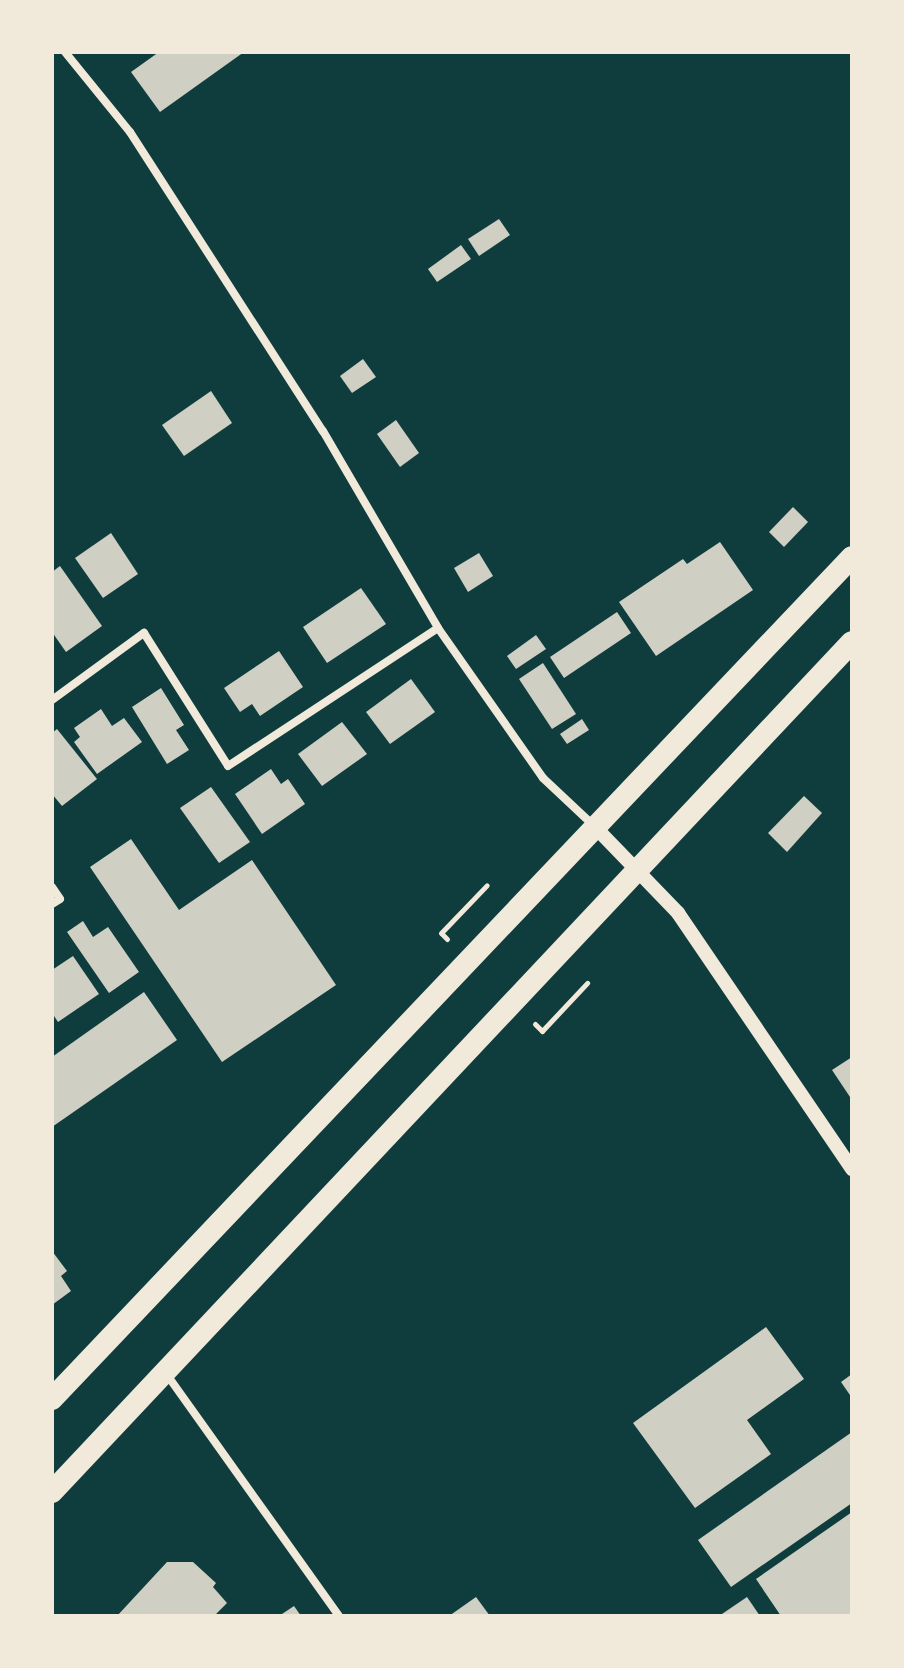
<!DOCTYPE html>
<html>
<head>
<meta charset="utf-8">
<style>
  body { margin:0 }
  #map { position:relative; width:904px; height:1668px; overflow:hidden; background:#0f3d3e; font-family:"Crimson Pro",serif }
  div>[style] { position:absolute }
  .building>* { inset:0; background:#cfcfc3 }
  .path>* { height:5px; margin:-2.5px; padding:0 2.5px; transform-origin:2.5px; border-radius:2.5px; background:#f1e9da }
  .minor>* { height:8px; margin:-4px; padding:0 4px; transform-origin:4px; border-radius:4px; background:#f1e9da }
  .tertiary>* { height:14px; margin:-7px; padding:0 7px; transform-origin:7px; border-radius:7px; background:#f1e9da }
  .trunk>* { height:22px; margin:-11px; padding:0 11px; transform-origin:11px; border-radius:11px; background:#f1e9da }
  span { translate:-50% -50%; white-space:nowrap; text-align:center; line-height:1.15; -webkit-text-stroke:8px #f1e9da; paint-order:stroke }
  .frame { position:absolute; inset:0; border:54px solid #f1e9da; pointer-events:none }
</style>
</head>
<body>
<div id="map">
  <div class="building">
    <div style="clip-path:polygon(159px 52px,244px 52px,160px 112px,131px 72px)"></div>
    <div style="clip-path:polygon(499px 219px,510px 235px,479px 256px,468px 239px)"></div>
    <div style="clip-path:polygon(461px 245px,471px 259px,437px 282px,428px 269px)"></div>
    <div style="clip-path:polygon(363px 359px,376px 377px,352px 393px,340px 376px)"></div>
    <div style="clip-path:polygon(211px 391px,232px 423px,184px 456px,162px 425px)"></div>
    <div style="clip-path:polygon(396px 420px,419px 453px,400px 467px,377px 434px)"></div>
    <div style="clip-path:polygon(793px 507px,808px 522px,784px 547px,769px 532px)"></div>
    <div style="clip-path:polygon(111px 533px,138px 574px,103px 598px,75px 558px)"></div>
    <div style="clip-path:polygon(720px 542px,753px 590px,656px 656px,619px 602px,683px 559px,687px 564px)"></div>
    <div style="clip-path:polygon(479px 553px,493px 576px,468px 592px,454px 568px)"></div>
    <div style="clip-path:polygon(60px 566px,102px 626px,66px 652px,52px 632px,52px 572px)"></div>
    <div style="clip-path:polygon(361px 588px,386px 624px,327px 663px,303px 627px)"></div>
    <div style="clip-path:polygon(617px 612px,631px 633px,564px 678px,550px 657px)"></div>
    <div style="clip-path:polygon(536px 635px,546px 649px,516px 669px,507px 656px)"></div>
    <div style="clip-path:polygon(279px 651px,303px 687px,260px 716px,252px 704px,240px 712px,224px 688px)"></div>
    <div style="clip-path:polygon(543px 663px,576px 714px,552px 729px,519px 679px)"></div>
    <div style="clip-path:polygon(411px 679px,435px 712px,390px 744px,366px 712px)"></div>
    <div style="clip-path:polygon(161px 688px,184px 725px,176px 730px,189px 750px,167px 764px,132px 707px)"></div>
    <div style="clip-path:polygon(101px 709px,112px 726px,124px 718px,142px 742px,97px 774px,74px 742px,80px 737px,74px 728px)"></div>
    <div style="clip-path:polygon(582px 719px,589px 730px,567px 744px,560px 734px)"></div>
    <div style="clip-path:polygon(342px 722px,367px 754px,322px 786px,298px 754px)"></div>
    <div style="clip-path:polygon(57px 729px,97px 779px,62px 806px,52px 794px,52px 733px)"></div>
    <div style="clip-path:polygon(271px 769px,281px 784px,288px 779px,305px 804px,262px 834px,235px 794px)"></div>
    <div style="clip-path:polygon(211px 787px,250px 842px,219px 863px,180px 808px)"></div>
    <div style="clip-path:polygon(804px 796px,822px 813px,787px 852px,768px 833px)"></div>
    <div style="clip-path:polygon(131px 839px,179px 910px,252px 860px,336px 985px,222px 1062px,90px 867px)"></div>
    <div style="clip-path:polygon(83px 921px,93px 937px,108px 927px,139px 972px,109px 993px,67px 932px)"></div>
    <div style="clip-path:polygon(73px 956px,99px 994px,58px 1022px,52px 1013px,52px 970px)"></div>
    <div style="clip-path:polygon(144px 992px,177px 1040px,52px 1127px,52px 1057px)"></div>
    <div style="clip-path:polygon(852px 1057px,852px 1100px,832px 1070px)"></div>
    <div style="clip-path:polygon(52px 1251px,67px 1271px,61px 1276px,71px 1291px,52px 1305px)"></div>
    <div style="clip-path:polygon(766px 1327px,804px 1379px,747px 1420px,771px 1454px,695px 1508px,633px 1423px)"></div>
    <div style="clip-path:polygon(852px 1374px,852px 1398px,841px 1382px)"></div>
    <div style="clip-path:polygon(852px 1432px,852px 1503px,731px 1587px,698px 1540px)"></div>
    <div style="clip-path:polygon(852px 1512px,852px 1616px,781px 1616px,756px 1579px)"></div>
    <div style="clip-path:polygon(167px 1562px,193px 1562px,216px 1583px,213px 1587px,227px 1603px,214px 1616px,117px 1616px)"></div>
    <div style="clip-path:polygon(476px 1597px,490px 1616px,449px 1616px)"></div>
    <div style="clip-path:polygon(747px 1597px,760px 1616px,719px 1616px)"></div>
    <div style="clip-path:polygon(294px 1606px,301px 1616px,279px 1616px)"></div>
  </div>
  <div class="path">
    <div style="left:447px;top:939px;width:8px;rotate:-135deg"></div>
    <div style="left:441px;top:933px;width:66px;rotate:-46.2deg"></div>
    <div style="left:535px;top:1024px;width:10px;rotate:45deg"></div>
    <div style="left:542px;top:1031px;width:66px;rotate:-46.8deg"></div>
  </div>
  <div class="minor">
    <div style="left:65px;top:52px;width:103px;rotate:50.9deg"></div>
    <div style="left:130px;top:132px;width:356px;rotate:57.2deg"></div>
    <div style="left:323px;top:431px;width:228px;rotate:59.7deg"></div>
    <div style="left:438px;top:628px;width:183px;rotate:55deg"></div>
    <div style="left:543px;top:778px;width:69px;rotate:43.2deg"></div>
    <div style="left:52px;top:700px;width:114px;rotate:-36.1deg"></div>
    <div style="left:144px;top:633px;width:157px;rotate:57.7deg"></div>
    <div style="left:228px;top:766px;width:251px;rotate:-33.3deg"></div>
    <div style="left:52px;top:887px;width:14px;rotate:56deg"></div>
    <div style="left:60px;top:899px;width:9px;rotate:148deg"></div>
    <div style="left:165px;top:1372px;width:300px;rotate:54.5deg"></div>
  </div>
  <div class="tertiary">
    <div style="left:597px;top:829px;width:117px;rotate:46deg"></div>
    <div style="left:678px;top:913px;width:310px;rotate:55.8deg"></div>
  </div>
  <div class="trunk">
    <div style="left:52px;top:1399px;width:1161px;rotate:-46.47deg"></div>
    <div style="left:52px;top:1492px;width:1167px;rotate:-46.74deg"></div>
  </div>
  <div class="frame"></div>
</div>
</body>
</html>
